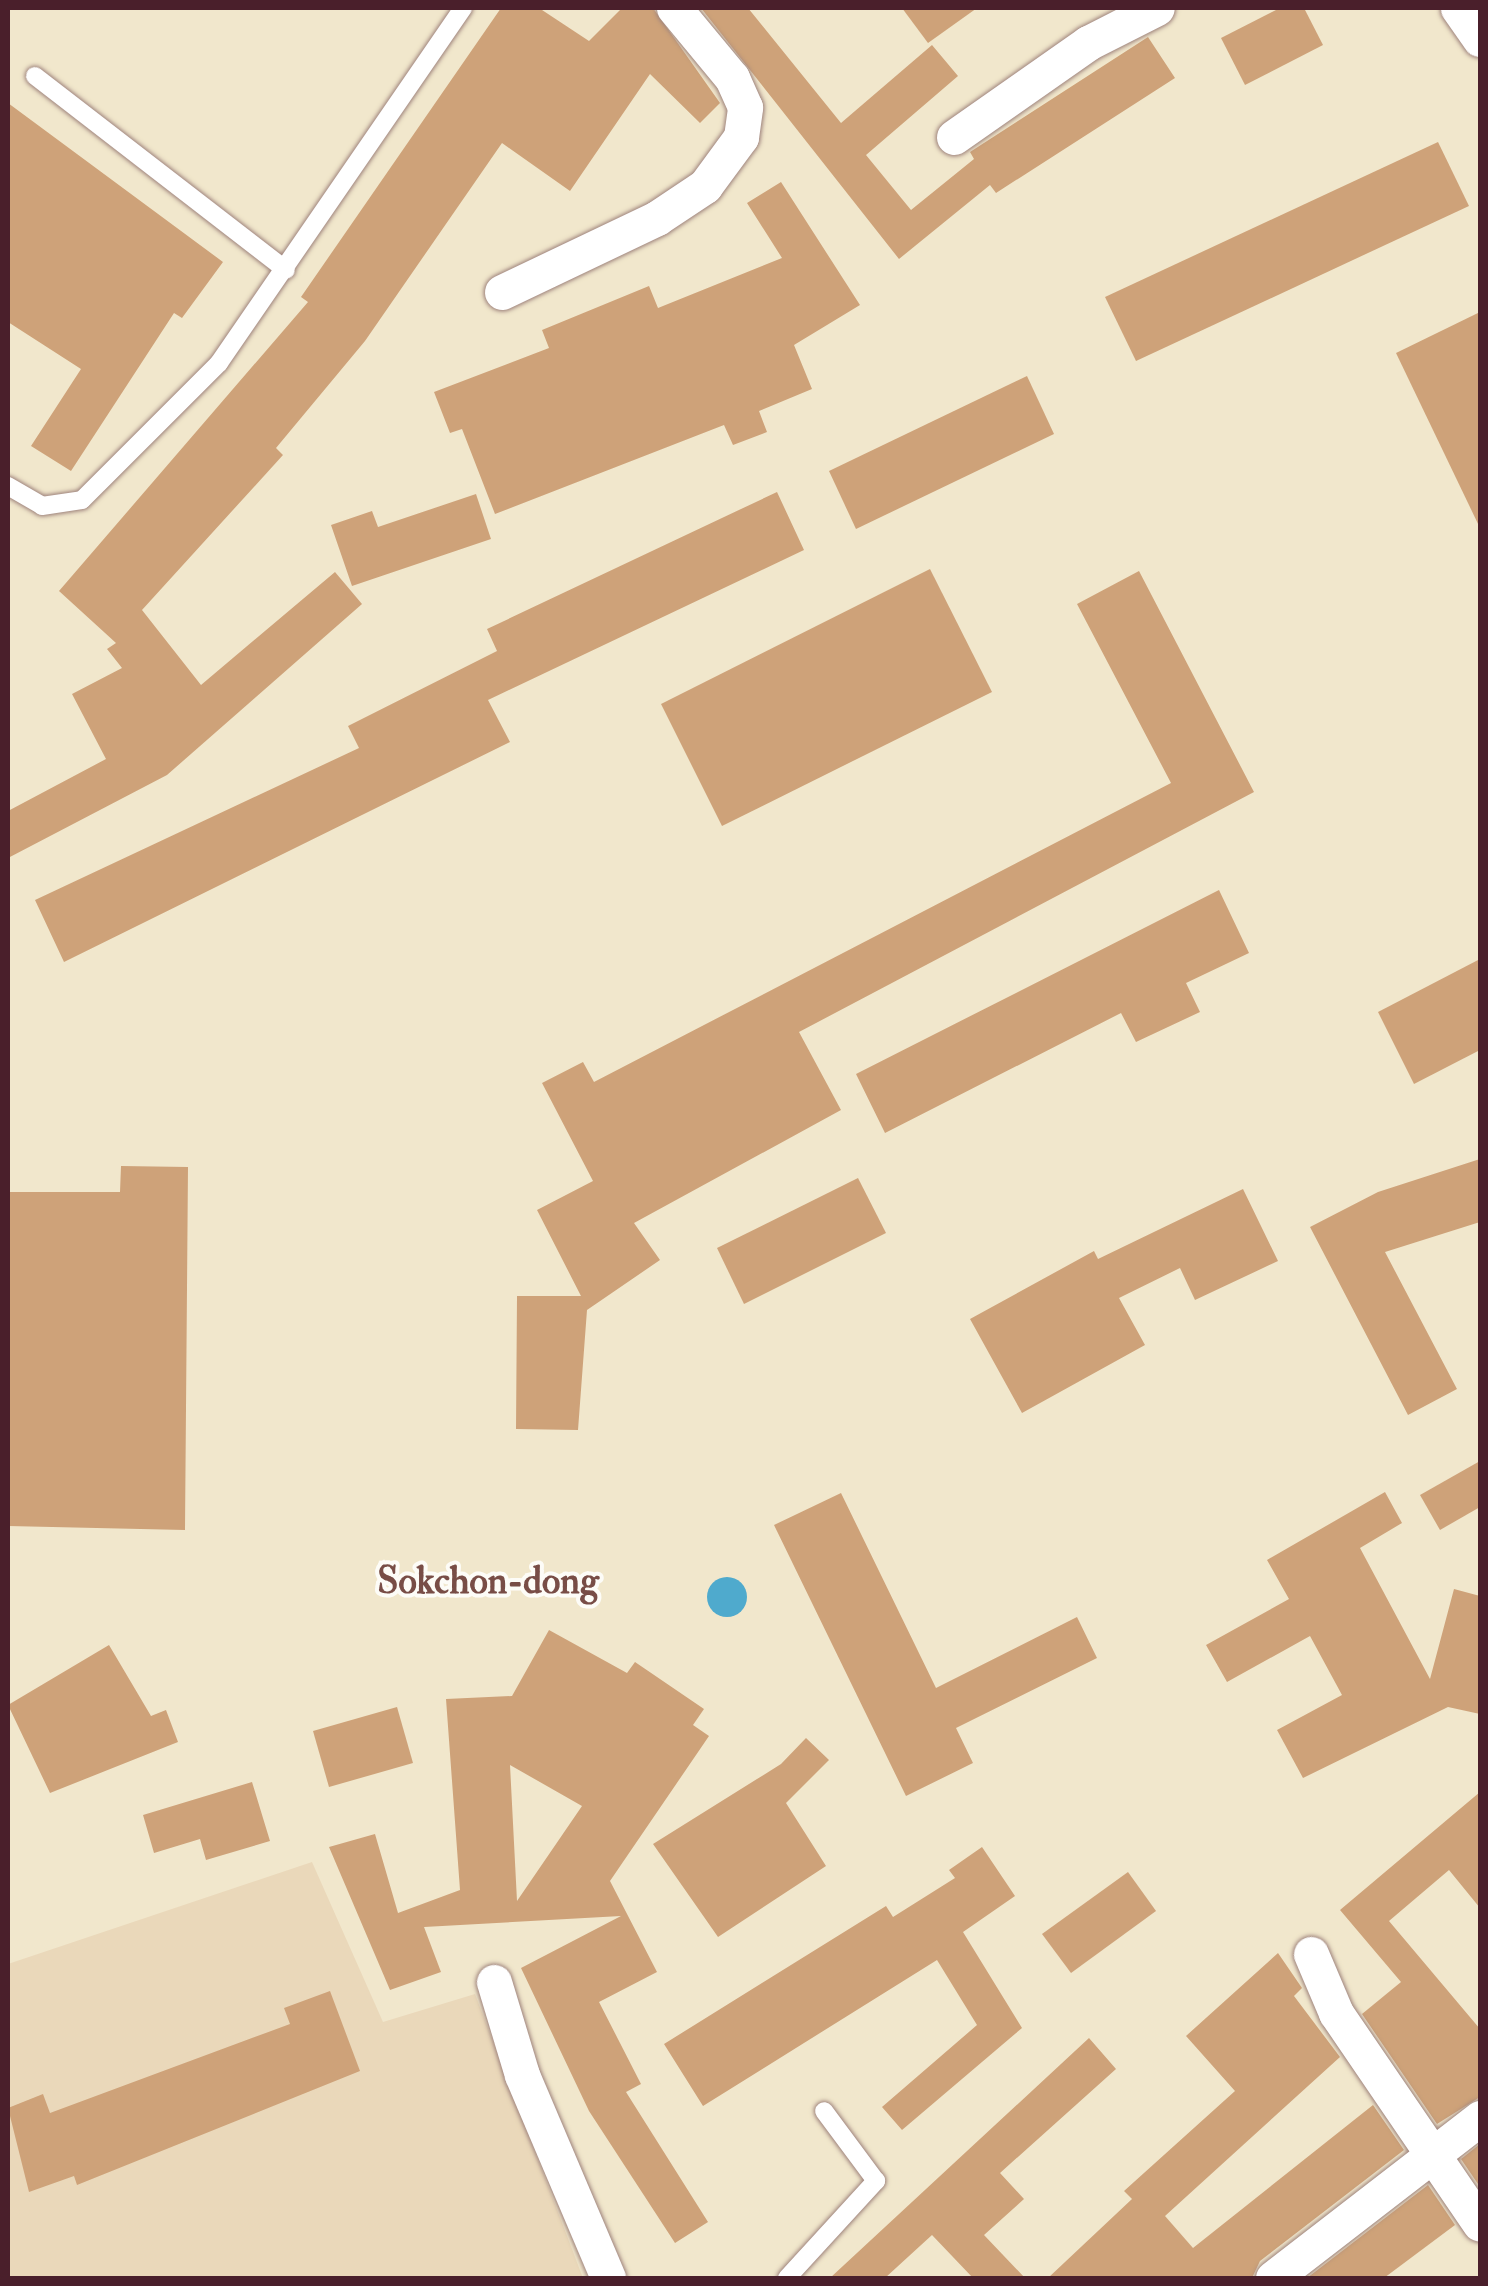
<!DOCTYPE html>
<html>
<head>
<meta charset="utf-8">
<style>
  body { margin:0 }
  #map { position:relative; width:1488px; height:2286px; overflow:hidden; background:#f1e7cc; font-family:"IM FELL Double Pica",serif }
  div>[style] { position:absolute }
  .built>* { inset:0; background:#ead8ba }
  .water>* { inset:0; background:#4faacd }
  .round { border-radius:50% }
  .building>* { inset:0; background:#cea279 }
  .roads { filter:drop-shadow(0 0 2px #9e837c) drop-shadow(0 0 2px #9e837c) }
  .service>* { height:18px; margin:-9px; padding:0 9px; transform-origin:9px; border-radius:9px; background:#fff }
  .minor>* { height:35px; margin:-17.5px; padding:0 17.5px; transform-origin:17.5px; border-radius:17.5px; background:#fff }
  span { translate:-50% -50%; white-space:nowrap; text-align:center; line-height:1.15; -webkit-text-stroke:8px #fdfcf7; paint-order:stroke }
  .quarter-label { font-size:38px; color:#784d46; font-weight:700 }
  .frame { position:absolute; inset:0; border:10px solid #4a1f2b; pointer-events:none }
</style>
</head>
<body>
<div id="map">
  <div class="built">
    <div style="clip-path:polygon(312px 1862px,383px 2022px,475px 1994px,583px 2278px,8px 2278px,8px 1964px)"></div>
  </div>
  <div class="water">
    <div class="round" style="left:707px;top:1577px;width:40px;height:40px"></div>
  </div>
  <div class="building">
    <div style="clip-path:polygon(501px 8px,539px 8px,589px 41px,622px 8px,653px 8px,720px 103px,700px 123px,650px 74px,570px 191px,502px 143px,365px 341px,276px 448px,283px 455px,142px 610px,201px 685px,335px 572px,362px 604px,167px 775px,8px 858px,8px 811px,106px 759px,72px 694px,122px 668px,107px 649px,116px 643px,59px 591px,308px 302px,301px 297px)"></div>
    <div style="clip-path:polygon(701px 8px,748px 8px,841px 123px,932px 45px,958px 76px,866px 155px,911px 210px,974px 159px,970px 152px,1148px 37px,1175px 78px,996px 193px,990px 185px,899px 259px)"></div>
    <div style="clip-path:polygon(902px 8px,977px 8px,928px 43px)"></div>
    <div style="clip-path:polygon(1280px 8px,1304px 8px,1323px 45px,1245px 85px,1221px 38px)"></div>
    <div style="clip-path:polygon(8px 103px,223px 262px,182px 318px,174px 313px,71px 471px,31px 446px,81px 369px,8px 322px)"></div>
    <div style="clip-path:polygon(1438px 142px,1469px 206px,1136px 361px,1105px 297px)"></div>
    <div style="clip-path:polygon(781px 182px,860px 305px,794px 345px,812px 389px,759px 411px,767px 432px,733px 445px,724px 425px,495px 514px,462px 429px,450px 433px,434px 392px,549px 348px,542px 330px,649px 286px,658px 308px,782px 258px,747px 203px)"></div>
    <div style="clip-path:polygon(1480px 312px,1480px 528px,1396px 353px)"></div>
    <div style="clip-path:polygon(1027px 376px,1054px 434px,856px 529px,829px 471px)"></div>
    <div style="clip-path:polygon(777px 492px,804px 550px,488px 700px,510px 742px,64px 962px,35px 900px,359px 748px,348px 726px,497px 651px,487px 629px)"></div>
    <div style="clip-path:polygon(476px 494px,491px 539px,352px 586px,331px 525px,372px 511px,378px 527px)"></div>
    <div style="clip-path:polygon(930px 569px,992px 692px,722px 826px,661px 704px)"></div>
    <div style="clip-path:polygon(1139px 571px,1254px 792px,799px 1032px,841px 1110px,634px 1223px,660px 1260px,587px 1310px,578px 1430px,516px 1429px,517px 1296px,581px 1296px,537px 1210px,593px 1181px,542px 1083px,583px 1062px,594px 1082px,1171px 783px,1077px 604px)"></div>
    <div style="clip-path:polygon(1219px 890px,1249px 953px,1186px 983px,1200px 1012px,1136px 1042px,1121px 1013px,885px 1133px,856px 1074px)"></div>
    <div style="clip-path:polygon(1480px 959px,1480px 1050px,1414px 1084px,1378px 1012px)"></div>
    <div style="clip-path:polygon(1480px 1159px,1480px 1222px,1385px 1252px,1457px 1389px,1408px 1415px,1310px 1227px,1378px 1192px)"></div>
    <div style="clip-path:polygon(121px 1166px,188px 1167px,185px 1530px,8px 1526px,8px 1192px,120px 1192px)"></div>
    <div style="clip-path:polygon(858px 1178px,886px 1233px,744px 1304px,717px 1248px)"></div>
    <div style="clip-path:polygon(1243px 1189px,1278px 1261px,1195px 1300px,1180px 1268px,1119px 1298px,1145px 1345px,1022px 1413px,970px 1319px,1094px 1251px,1098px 1259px)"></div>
    <div style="clip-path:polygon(1480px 1461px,1480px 1507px,1440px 1530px,1420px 1495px)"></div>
    <div style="clip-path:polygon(1385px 1492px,1402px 1523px,1360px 1548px,1430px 1679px,1454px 1589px,1480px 1596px,1480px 1714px,1448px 1707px,1303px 1778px,1277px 1730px,1342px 1695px,1310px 1636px,1227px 1682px,1206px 1645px,1289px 1599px,1267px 1560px)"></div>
    <div style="clip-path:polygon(841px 1493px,936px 1688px,1077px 1617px,1097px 1658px,956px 1728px,973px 1763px,906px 1796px,774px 1525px)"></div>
    <div style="clip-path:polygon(evenodd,549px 1630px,627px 1673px,635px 1662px,704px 1709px,693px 1725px,709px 1736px,610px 1881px,657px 1972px,599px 2002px,641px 2084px,626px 2092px,708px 2222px,675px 2243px,589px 2111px,521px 1968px,621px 1916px,424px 1927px,441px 1972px,390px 1990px,329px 1847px,375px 1834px,398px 1913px,460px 1890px,446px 1699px,512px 1696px,549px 1630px,510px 1765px,582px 1806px,517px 1901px,510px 1765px)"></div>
    <div style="clip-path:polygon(109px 1645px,151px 1716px,166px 1710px,178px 1742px,50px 1793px,8px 1705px)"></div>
    <div style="clip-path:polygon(397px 1707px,413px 1763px,329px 1787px,313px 1731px)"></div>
    <div style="clip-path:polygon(806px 1738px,829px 1760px,786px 1803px,826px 1866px,718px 1937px,653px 1844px,781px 1764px)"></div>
    <div style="clip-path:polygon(252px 1782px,270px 1841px,206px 1860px,200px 1839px,154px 1853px,143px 1815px)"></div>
    <div style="clip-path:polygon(1480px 1792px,1480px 1908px,1449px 1870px,1389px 1921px,1480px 2029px,1480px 2097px,1437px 2124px,1362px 2014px,1401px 1982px,1340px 1910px)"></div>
    <div style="clip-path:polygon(982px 1847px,1015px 1896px,963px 1932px,1022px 2028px,902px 2130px,882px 2107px,977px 2025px,937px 1960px,703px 2106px,664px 2044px,886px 1906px,893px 1917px,955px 1878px,949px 1870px)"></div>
    <div style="clip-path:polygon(1128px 1872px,1156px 1911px,1071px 1973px,1042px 1934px)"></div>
    <div style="clip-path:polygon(1278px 1953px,1302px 1988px,1294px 1996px,1340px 2057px,1165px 2216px,1193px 2248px,1373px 2105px,1404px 2150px,1260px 2261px,1252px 2278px,1048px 2278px,1132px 2199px,1124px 2191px,1235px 2091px,1186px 2036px)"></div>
    <div style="clip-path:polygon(330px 1991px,360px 2071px,77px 2185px,74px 2176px,29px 2192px,8px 2108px,43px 2094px,50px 2113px,290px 2024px,284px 2008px)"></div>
    <div style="clip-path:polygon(1089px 2038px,1116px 2069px,1000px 2173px,1024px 2199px,984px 2235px,1025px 2278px,973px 2278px,932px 2235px,885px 2278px,830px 2278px)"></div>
    <div style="clip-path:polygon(1480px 2144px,1480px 2187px,1461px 2159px)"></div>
    <div style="clip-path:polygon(1428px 2185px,1455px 2225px,1384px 2278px,1307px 2278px)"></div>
  </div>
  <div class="roads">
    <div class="service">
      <div style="left:35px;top:76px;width:317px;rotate:37.7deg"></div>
      <div style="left:8px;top:486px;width:39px;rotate:30deg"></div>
      <div style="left:42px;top:506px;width:40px;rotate:-8.5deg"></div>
      <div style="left:82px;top:500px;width:194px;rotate:-45deg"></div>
      <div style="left:219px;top:363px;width:431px;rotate:-55.5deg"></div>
      <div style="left:787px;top:2278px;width:132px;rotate:-47.5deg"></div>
      <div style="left:876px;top:2181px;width:87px;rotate:-126.6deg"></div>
    </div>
    <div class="minor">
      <div style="left:1458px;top:8px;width:38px;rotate:55deg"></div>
      <div style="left:954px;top:137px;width:164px;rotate:-35deg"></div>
      <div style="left:1088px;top:43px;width:77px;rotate:-26.9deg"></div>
      <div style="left:502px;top:292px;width:172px;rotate:-25.5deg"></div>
      <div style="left:657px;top:218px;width:58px;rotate:-33.7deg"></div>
      <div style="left:705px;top:186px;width:61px;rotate:-53.7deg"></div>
      <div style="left:741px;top:137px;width:30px;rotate:-82deg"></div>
      <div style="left:745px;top:107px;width:32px;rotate:-114deg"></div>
      <div style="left:732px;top:78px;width:91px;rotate:-129.6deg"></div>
      <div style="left:1311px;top:1954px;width:64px;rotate:67deg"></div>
      <div style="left:1336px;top:2013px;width:255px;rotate:55.7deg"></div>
      <div style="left:494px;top:1982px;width:97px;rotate:73.2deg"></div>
      <div style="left:522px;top:2075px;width:220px;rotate:67deg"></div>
      <div style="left:1273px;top:2278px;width:262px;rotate:-37.7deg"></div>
    </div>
  </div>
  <div class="quarter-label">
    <span style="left:488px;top:1582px">Sokchon-dong</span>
  </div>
  <div class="frame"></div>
</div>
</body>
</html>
